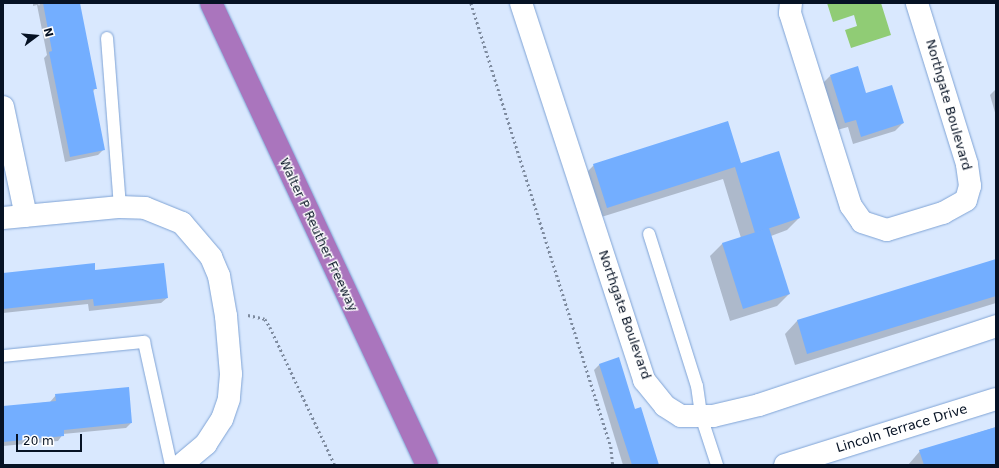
<!DOCTYPE html>
<html>
<head>
<meta charset="utf-8">
<style>
  body { margin:0 }
  #map { position:relative; width:999px; height:468px; overflow:hidden; background:#d9e8fe; font-family:"DejaVu Sans",sans-serif }
  div>[style] { position:absolute }
  .water>* { inset:0; background:#90cc75 }
  .shadow>* { inset:0; background:#0003 }
  .building>* { inset:0; background:#73aeff }
  .path>* { height:2.5px; margin-top:-1.25px; transform-origin:0; background:repeating-linear-gradient(90deg,#7e8b9f 0 2px,transparent 0 5px) }
  .roads { filter:drop-shadow(0 0 1px #7fa3d5) drop-shadow(0 0 1px #7fa3d5) }
  .service>* { height:12px; margin:-6px; padding:0 6px; transform-origin:6px; border-radius:6px; background:#fff }
  .minor>* { height:22px; margin:-11px; padding:0 11px; transform-origin:11px; border-radius:11px; background:#fff }
  .motorway>* { height:22px; margin:-11px; padding:0 11px; transform-origin:11px; border-radius:11px; background:#aa75bd }
  span { translate:-50% -50%; white-space:nowrap; text-align:center; line-height:1.15; -webkit-text-stroke:3px #fff; paint-order:stroke }
  .street-label { font-size:13px; color:#061224 }
  .frame { position:absolute; inset:0; border:4px solid #061224; pointer-events:none }
  .north { position:absolute; left:16px; top:16px; width:40px; height:40px; -webkit-text-stroke:3px #fff; paint-order:stroke; rotate:74deg; font-size:11px; font-weight:700; line-height:16px; text-align:center; color:#061224 }
  .north::after { content:''; display:block; margin:auto; width:14px; height:18px; background:#061224; clip-path:polygon(50% 0,100% 100%,50% 72%,0 100%) }
  .scale { position:absolute; left:16px; top:434px; width:66px; height:18px; box-sizing:border-box; border:2px solid #061224; border-top:0; padding-left:5px; font-size:12px; line-height:14px; white-space:nowrap; color:#061224; -webkit-text-stroke:3px #fff; paint-order:stroke }
</style>
</head>
<body>
<div id="map">
  <div class="water">
    <div style="clip-path:polygon(827px 3px,881px 3px,891px 35px,851px 48px,845px 30px,857px 26px,854px 15px,833px 22px)"></div>
  </div>
  <div class="shadow">
    <div style="clip-path:polygon(33px 3px,38px 3px,39px 6px,40px 3px,79px 3px,96px 88px,92px 92px,104px 149px,98px 155px,65px 162px,44px 58px,47px 55px,37px 5px,33px 6px)"></div>
    <div style="clip-path:polygon(830px 76px,866px 95px,903px 123px,895px 131px,853px 144px,848px 127px,837px 130px,822px 84px)"></div>
    <div style="clip-path:polygon(996px 89px,996px 116px,990px 95px)"></div>
    <div style="clip-path:polygon(740px 164px,799px 218px,787px 230px,771px 236px,789px 294px,777px 306px,730px 321px,710px 256px,722px 244px,741px 238px,723px 179px,595px 219px,582px 177px,594px 165px)"></div>
    <div style="clip-path:polygon(996px 260px,996px 303px,795px 365px,785px 334px,797px 321px)"></div>
    <div style="clip-path:polygon(95px 271px,167px 298px,161px 303px,89px 311px,88px 304px,3px 313px,3px 274px)"></div>
    <div style="clip-path:polygon(600px 364px,635px 410px,658px 465px,623px 465px,594px 370px)"></div>
    <div style="clip-path:polygon(56px 395px,131px 423px,126px 428px,63px 434px,58px 441px,3px 446px,3px 407px,50px 402px)"></div>
    <div style="clip-path:polygon(996px 427px,996px 465px,908px 465px,920px 451px)"></div>
  </div>
  <div class="building">
    <div style="clip-path:polygon(43px 3px,80px 3px,97px 89px,93px 89px,105px 150px,70px 157px,49px 52px,52px 51px)"></div>
    <div style="clip-path:polygon(858px 66px,866px 93px,892px 85px,904px 123px,861px 137px,856px 120px,845px 123px,830px 75px)"></div>
    <div style="clip-path:polygon(728px 121px,741px 163px,779px 151px,800px 218px,755px 233px,735px 167px,607px 208px,593px 164px)"></div>
    <div style="clip-path:polygon(769px 228px,790px 294px,743px 309px,722px 243px)"></div>
    <div style="clip-path:polygon(996px 259px,996px 296px,807px 354px,797px 320px)"></div>
    <div style="clip-path:polygon(95px 263px,95px 270px,164px 263px,168px 298px,94px 306px,93px 299px,3px 309px,3px 273px)"></div>
    <div style="clip-path:polygon(619px 357px,635px 409px,641px 407px,659px 465px,632px 465px,599px 364px)"></div>
    <div style="clip-path:polygon(129px 387px,132px 423px,64px 430px,64px 436px,3px 442px,3px 406px,56px 401px,55px 394px)"></div>
    <div style="clip-path:polygon(996px 427px,996px 465px,924px 465px,919px 450px)"></div>
  </div>
  <div class="path">
    <div style="left:471px;top:3px;width:466px;rotate:72.5deg"></div>
    <div style="left:611px;top:447px;width:18px;rotate:84deg"></div>
    <div style="left:248px;top:315px;width:17px;rotate:13deg"></div>
    <div style="left:265px;top:319px;width:9px;rotate:58deg"></div>
    <div style="left:270px;top:327px;width:153px;rotate:64.8deg"></div>
  </div>
  <div class="roads">
    <div class="service">
      <div style="left:107px;top:38px;width:169px;rotate:85.6deg"></div>
      <div style="left:649px;top:234px;width:159px;rotate:72.5deg"></div>
      <div style="left:697px;top:386px;width:30px;rotate:82deg"></div>
      <div style="left:701px;top:416px;width:52px;rotate:71.9deg"></div>
      <div style="left:3px;top:356px;width:142px;rotate:-5.7deg"></div>
      <div style="left:144px;top:342px;width:126px;rotate:77.6deg"></div>
    </div>
    <div class="minor">
      <div style="left:521px;top:3px;width:397px;rotate:71.9deg"></div>
      <div style="left:644px;top:380px;width:33px;rotate:51deg"></div>
      <div style="left:665px;top:406px;width:19px;rotate:32deg"></div>
      <div style="left:681px;top:416px;width:32px"></div>
      <div style="left:713px;top:416px;width:47px;rotate:-13.4deg"></div>
      <div style="left:759px;top:405px;width:250px;rotate:-18.4deg"></div>
      <div style="left:791px;top:3px;width:10px;rotate:96deg"></div>
      <div style="left:790px;top:13px;width:202px;rotate:72.5deg"></div>
      <div style="left:851px;top:206px;width:19px;rotate:55deg"></div>
      <div style="left:862px;top:222px;width:26px;rotate:18deg"></div>
      <div style="left:887px;top:230px;width:59px;rotate:-16.9deg"></div>
      <div style="left:943px;top:213px;width:26px;rotate:-29deg"></div>
      <div style="left:966px;top:200px;width:15px;rotate:-74deg"></div>
      <div style="left:970px;top:186px;width:22px;rotate:-98deg"></div>
      <div style="left:967px;top:164px;width:169px;rotate:-107.3deg"></div>
      <div style="left:3px;top:107px;width:111px;rotate:78.1deg"></div>
      <div style="left:3px;top:218px;width:118px;rotate:-5.4deg"></div>
      <div style="left:120px;top:207px;width:25px;rotate:2deg"></div>
      <div style="left:145px;top:208px;width:40px;rotate:22deg"></div>
      <div style="left:182px;top:223px;width:45px;rotate:49.5deg"></div>
      <div style="left:211px;top:257px;width:21px;rotate:67deg"></div>
      <div style="left:219px;top:276px;width:41px;rotate:80.1deg"></div>
      <div style="left:226px;top:316px;width:58px;rotate:85.1deg"></div>
      <div style="left:231px;top:374px;width:25px;rotate:95deg"></div>
      <div style="left:229px;top:399px;width:21px;rotate:109deg"></div>
      <div style="left:222px;top:419px;width:30px;rotate:123deg"></div>
      <div style="left:206px;top:444px;width:33px;rotate:140deg"></div>
      <div style="left:785px;top:465px;width:221px;rotate:-17.4deg"></div>
    </div>
    <div class="motorway">
      <div style="left:211px;top:3px;width:510px;rotate:64.94deg"></div>
    </div>
  </div>
  <div class="street-label">
    <span style="left:948px;top:105px;rotate:74deg">Northgate Boulevard</span>
    <span style="left:318px;top:235px;rotate:65deg">Walter P Reuther Freeway</span>
    <span style="left:624px;top:315px;rotate:71deg">Northgate Boulevard</span>
    <span style="left:902px;top:429px;rotate:-17deg">Lincoln Terrace Drive</span>
  </div>
  <div class="frame"></div>
  <div class="north">N</div>
  <div class="scale">20 m</div>
</div>
</body>
</html>
